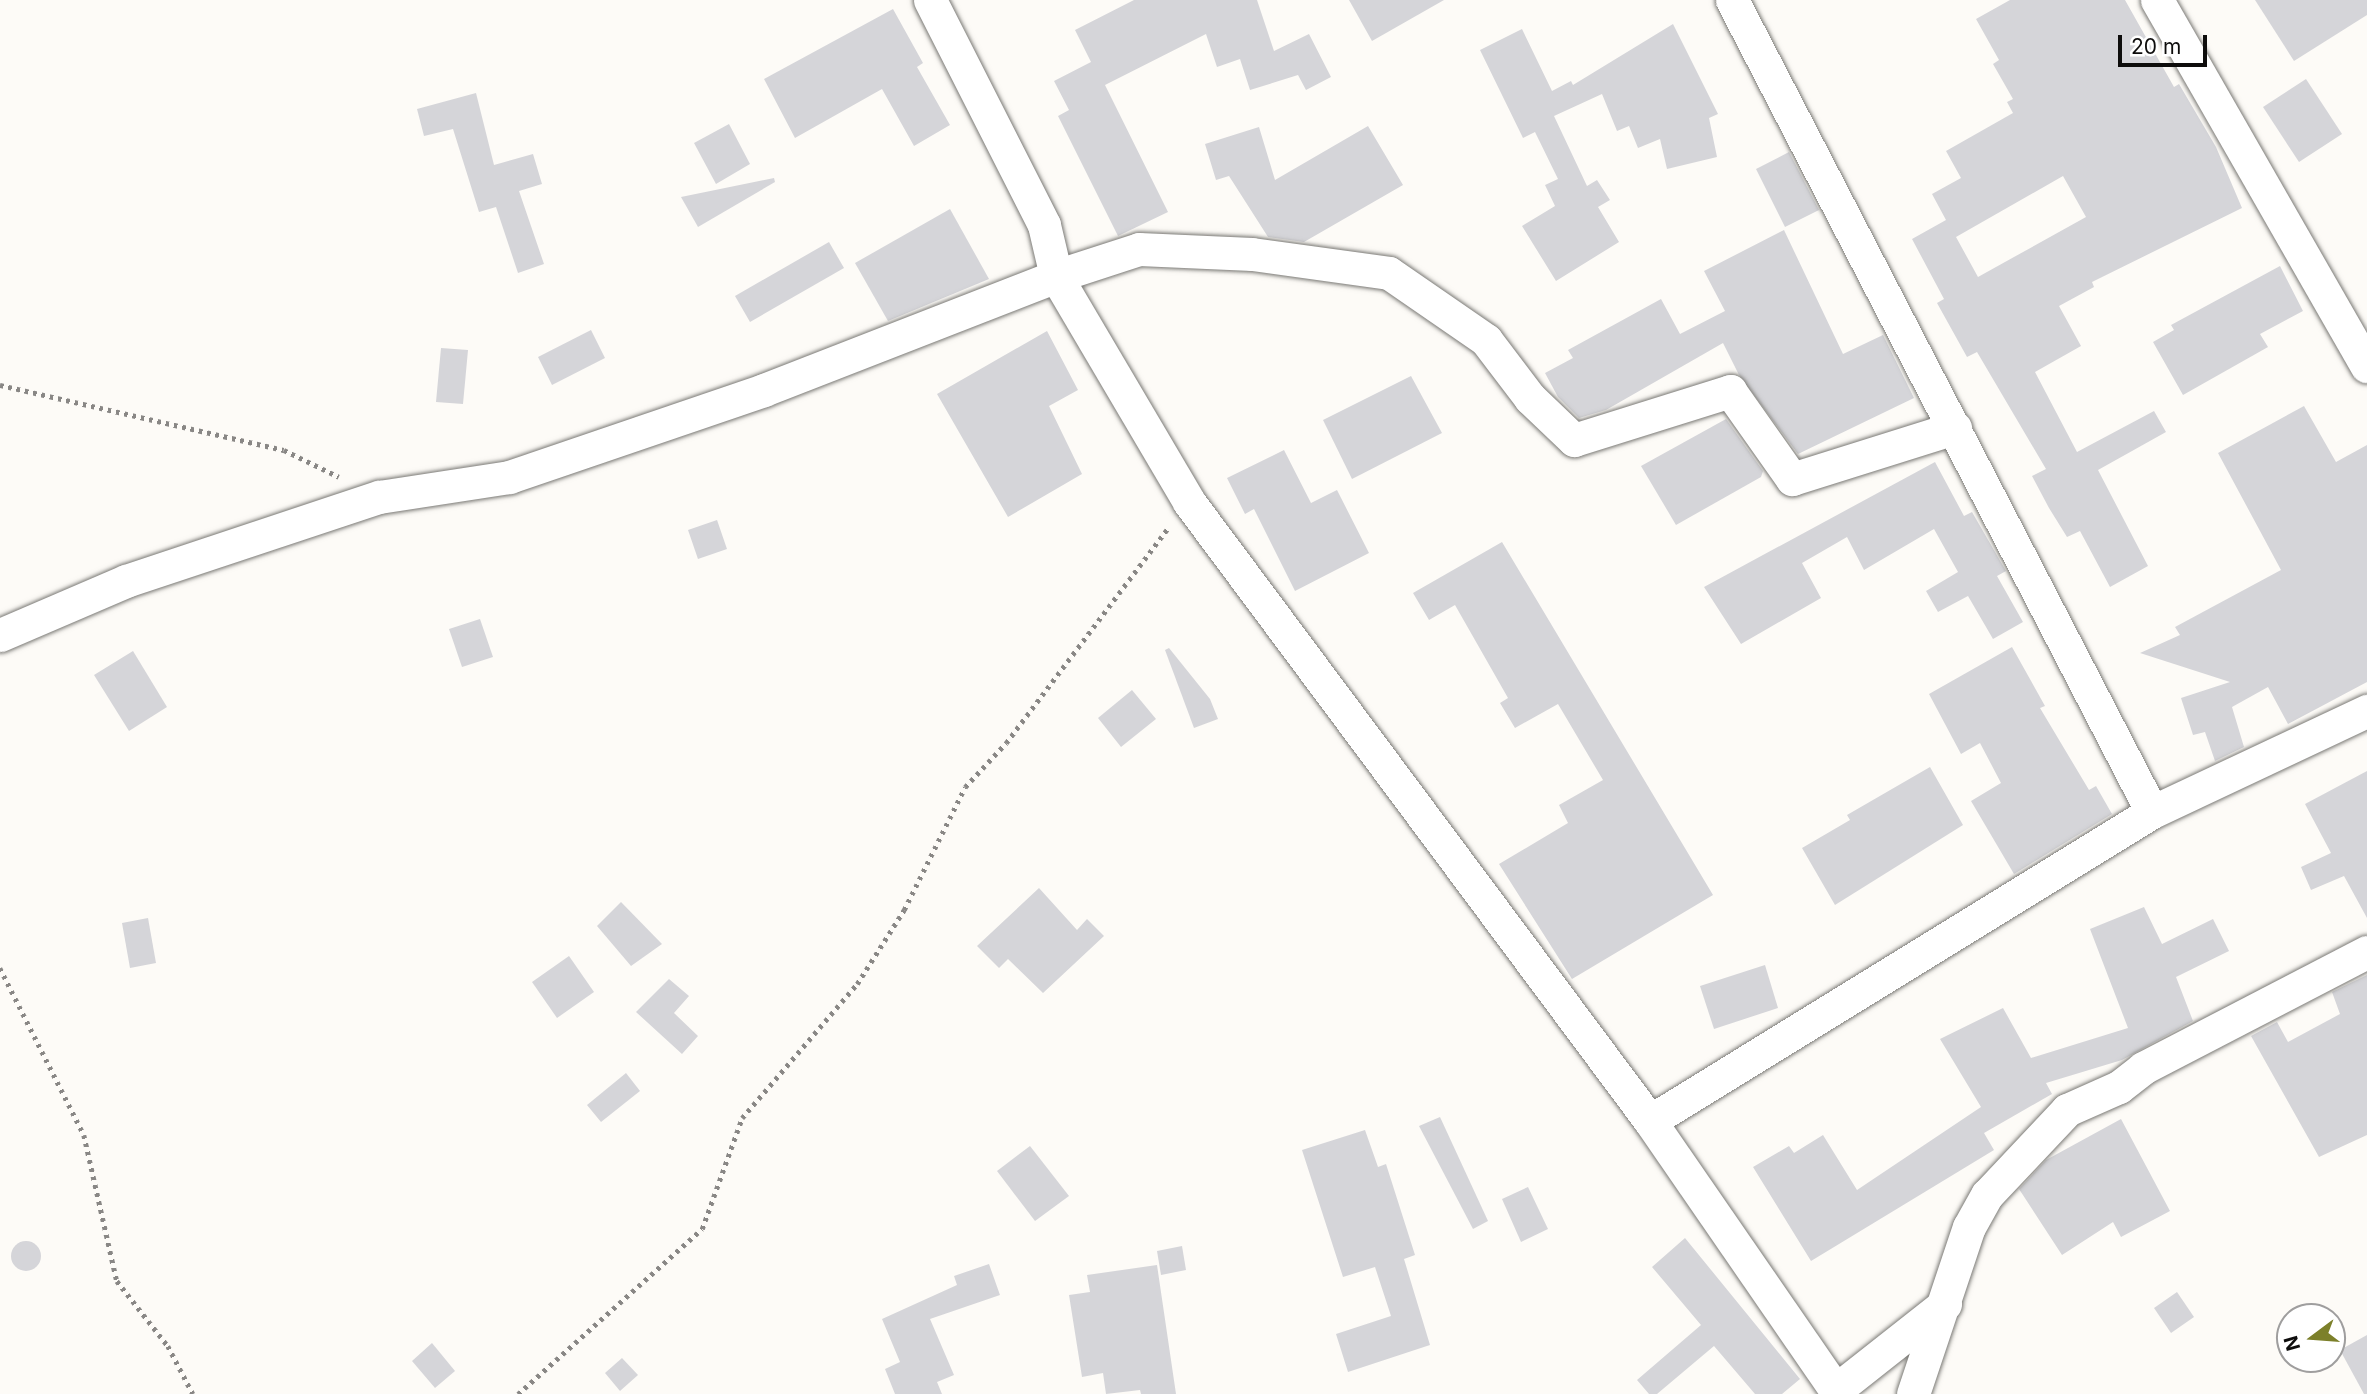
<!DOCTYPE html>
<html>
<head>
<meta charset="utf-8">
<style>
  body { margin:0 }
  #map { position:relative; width:2367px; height:1394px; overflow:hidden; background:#fdfbf7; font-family:Inter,sans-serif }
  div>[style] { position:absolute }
  .building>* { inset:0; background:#d5d5d9 }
  .round { border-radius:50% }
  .path>* { height:4.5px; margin-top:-2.25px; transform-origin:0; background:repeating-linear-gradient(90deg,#898785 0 3.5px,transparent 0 8.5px) }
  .roads { filter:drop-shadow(0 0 2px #7a7975) drop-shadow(0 0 2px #7a7975) }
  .minor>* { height:33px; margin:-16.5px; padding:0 16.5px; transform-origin:16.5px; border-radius:16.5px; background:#fff }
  span { translate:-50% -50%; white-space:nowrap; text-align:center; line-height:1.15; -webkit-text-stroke:5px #fff; paint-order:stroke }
  .north { position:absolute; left:2276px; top:1303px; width:70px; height:70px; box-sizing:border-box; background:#fff; border:2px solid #9f9e9e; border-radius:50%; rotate:254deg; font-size:19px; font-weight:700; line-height:28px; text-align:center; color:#0e0d0c }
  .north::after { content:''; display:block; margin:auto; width:24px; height:32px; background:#7c802a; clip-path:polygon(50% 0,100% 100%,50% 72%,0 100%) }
  .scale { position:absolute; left:2118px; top:35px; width:89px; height:32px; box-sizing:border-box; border:4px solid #0e0d0c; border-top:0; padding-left:9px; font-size:21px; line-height:24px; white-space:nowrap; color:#0e0d0c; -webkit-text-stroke:5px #fff; paint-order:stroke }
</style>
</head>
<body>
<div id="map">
  <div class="building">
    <div style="clip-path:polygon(1134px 0,1257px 0,1274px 51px,1309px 34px,1331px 77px,1306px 90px,1298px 75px,1250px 90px,1240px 59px,1217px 67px,1206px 34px,1105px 85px,1168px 212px,1118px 236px,1058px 116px,1069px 110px,1054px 81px,1091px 62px,1075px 30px)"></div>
    <div style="clip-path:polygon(1349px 0,1444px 0,1372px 41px)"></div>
    <div style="clip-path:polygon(evenodd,2010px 0,2125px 0,2174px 87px,2179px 84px,2216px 147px,2242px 208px,2092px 282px,2094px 287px,2059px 306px,2081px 346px,2035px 372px,2077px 452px,2154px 411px,2166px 432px,2098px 470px,2148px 566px,2110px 587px,2080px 531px,2067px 537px,2049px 508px,2032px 476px,2046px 469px,1977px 352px,1967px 357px,1937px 303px,1944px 299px,1912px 239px,1946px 220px,1932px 194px,1961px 178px,1946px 151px,2013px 113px,2007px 102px,2013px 99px,1993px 64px,1999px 60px,1976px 19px,2010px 0,2063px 176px,2086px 217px,1978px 277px,1956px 237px,2063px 176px)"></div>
    <div style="clip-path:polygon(2255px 0,2367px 0,2367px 15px,2294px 61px)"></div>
    <div style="clip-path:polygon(893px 9px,923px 63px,917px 67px,950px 125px,914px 146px,882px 89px,795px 138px,764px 79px)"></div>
    <div style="clip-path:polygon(1673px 24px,1718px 114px,1709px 118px,1717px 157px,1667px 169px,1660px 139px,1638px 148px,1629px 126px,1617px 131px,1602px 94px,1554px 116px,1587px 186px,1597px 180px,1610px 200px,1598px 207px,1619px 242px,1556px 281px,1522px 226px,1555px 206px,1545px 185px,1558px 179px,1535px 132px,1523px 138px,1480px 50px,1522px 29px,1552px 91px,1571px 81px,1573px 85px)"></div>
    <div style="clip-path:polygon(2306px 79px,2342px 134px,2299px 162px,2263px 107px)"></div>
    <div style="clip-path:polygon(476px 93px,494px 165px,533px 154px,542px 184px,519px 191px,544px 264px,518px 273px,496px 207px,479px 212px,453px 129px,424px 136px,417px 109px)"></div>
    <div style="clip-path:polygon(729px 124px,750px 164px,716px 184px,694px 143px)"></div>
    <div style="clip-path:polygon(1368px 126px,1403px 185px,1304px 242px,1268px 237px,1229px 176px,1216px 180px,1205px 144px,1259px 127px,1275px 180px)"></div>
    <div style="clip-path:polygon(1789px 152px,1819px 210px,1785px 227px,1756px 169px)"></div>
    <div style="clip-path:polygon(774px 178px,775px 182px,698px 227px,681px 197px)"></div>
    <div style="clip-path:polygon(950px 209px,989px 279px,888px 321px,855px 263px)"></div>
    <div style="clip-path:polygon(1784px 230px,1843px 354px,1883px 335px,1914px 398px,1798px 454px,1739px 375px,1723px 343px,1606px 410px,1579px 418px,1558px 397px,1545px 373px,1573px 358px,1568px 350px,1661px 299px,1680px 334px,1725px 311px,1704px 271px)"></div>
    <div style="clip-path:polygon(829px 242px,844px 268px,750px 322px,735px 296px)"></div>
    <div style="clip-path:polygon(2280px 266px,2303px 311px,2260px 334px,2268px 347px,2183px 395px,2153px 342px,2174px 330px,2171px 325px)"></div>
    <div style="clip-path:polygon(591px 330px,605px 358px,552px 385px,538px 357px)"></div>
    <div style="clip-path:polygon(1047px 331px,1078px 390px,1049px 406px,1082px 474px,1008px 517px,937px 394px)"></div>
    <div style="clip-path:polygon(441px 348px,468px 350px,463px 404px,436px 402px)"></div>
    <div style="clip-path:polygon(1411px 376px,1442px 433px,1352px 479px,1323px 420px)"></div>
    <div style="clip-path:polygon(2304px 406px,2336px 462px,2367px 445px,2367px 682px,2288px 724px,2268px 687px,2232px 707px,2244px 747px,2215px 761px,2205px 732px,2193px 735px,2181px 698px,2230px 682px,2140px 653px,2180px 635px,2175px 627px,2281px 570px,2218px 453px)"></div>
    <div style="clip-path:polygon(1726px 419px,1763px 471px,1761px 477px,1676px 525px,1641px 466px)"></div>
    <div style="clip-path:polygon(1284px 450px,1311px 503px,1337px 490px,1369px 553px,1295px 591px,1254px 509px,1245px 514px,1227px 478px)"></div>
    <div style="clip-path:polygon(1935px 462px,1964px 516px,1972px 512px,2006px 571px,1997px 576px,2023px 622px,1993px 639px,1968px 596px,1938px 612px,1926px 591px,1958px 572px,1934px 529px,1864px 570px,1847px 537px,1802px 563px,1821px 598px,1741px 644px,1704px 587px)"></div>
    <div style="clip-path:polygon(717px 520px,727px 549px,698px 559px,688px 530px)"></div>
    <div style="clip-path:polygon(1502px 542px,1713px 895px,1572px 979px,1499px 864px,1568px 823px,1559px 805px,1603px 780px,1558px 704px,1515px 728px,1500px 703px,1508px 698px,1455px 605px,1429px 620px,1413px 593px)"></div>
    <div style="clip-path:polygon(480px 619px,493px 657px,462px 667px,449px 629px)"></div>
    <div style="clip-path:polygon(2012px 647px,2045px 706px,2040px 708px,2089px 790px,2096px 786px,2112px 814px,2014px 874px,1971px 801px,2001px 783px,1980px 743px,1961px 754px,1929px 694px)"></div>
    <div style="clip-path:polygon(1169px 648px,1210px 699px,1218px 719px,1194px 728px,1165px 650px)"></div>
    <div style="clip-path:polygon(133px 651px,167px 707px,129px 731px,94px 675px)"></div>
    <div style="clip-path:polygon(1132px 690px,1156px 719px,1121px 747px,1098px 718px)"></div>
    <div style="clip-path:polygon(1930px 767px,1963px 825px,1835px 905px,1802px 848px,1850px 820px,1847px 815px)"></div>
    <div style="clip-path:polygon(2367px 771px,2367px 918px,2344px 876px,2311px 890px,2301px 867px,2331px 853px,2305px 804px)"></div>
    <div style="clip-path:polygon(1039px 888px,1077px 930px,1087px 919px,1104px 936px,1043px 993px,1008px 959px,999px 968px,977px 946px)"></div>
    <div style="clip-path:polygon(621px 902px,662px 944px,631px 966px,597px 926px)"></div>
    <div style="clip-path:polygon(2144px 907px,2162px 944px,2213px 919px,2229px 951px,2176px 977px,2193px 1021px,2122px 1060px,2046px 1083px,2052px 1094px,1984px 1133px,1994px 1150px,1811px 1261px,1753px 1167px,1789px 1146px,1794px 1153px,1823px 1135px,1857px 1190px,1981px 1107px,1940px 1039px,2003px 1008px,2031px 1058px,2128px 1028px,2090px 929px)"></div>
    <div style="clip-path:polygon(148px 918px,156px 963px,130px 968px,122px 923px)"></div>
    <div style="clip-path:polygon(569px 956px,594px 992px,557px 1018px,532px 982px)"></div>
    <div style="clip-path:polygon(1765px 965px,1778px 1008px,1714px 1029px,1700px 986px)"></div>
    <div style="clip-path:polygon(2367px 975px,2367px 1135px,2319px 1157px,2251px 1036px,2277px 1022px,2288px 1042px,2340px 1014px,2332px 992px)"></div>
    <div style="clip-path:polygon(669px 979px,689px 996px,674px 1013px,698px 1036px,682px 1054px,636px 1012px)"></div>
    <div style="clip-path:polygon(626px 1073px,640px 1091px,601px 1122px,587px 1105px)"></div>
    <div style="clip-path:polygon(1440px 1117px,1488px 1221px,1473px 1229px,1419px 1126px)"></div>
    <div style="clip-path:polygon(2121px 1119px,2170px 1211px,2121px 1237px,2113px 1222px,2062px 1255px,2019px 1189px,2046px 1160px)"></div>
    <div style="clip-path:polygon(1365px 1130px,1378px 1167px,1386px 1164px,1415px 1255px,1404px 1259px,1430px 1345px,1348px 1372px,1336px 1334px,1391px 1316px,1375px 1267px,1343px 1277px,1302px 1150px)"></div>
    <div style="clip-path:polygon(1030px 1146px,1069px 1196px,1035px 1221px,997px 1171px)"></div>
    <div style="clip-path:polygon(1528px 1187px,1548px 1229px,1521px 1242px,1502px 1199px)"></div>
    <div style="clip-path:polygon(1685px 1238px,1800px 1379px,1782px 1394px,1755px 1394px,1714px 1346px,1657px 1394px,1649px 1394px,1637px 1380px,1701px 1325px,1652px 1267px)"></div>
    <div class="round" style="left:11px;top:1241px;width:30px;height:30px"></div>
    <div style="clip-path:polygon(1182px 1246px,1186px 1270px,1161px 1275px,1157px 1251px)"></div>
    <div style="clip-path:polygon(989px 1264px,1000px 1295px,930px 1319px,954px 1375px,937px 1382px,942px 1394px,895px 1394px,885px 1369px,900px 1362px,882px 1319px,957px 1285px,954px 1276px)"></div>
    <div style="clip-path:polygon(1157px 1265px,1176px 1394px,1141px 1394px,1140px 1390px,1106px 1394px,1103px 1373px,1082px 1377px,1069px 1295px,1090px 1292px,1087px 1275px)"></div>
    <div style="clip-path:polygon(2177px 1292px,2194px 1317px,2171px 1333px,2154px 1308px)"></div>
    <div style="clip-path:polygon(2367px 1335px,2367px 1394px,2364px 1394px,2340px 1350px)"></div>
    <div style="clip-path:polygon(432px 1343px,455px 1371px,435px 1388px,412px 1361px)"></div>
    <div style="clip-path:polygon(622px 1358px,638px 1375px,620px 1391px,605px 1373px)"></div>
  </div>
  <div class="path">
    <div style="left:0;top:385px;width:291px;rotate:12.9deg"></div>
    <div style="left:284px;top:450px;width:61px;rotate:26.1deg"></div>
    <div style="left:0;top:968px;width:187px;rotate:63.3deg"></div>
    <div style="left:84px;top:1135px;width:150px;rotate:77.3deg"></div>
    <div style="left:117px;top:1281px;width:83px;rotate:51.9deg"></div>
    <div style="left:168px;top:1346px;width:54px;rotate:62.5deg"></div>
    <div style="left:518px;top:1394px;width:247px;rotate:-41.9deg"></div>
    <div style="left:702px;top:1229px;width:118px;rotate:-70.2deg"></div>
    <div style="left:742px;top:1118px;width:177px;rotate:-49.4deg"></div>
    <div style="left:857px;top:984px;width:88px;rotate:-57.6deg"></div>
    <div style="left:904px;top:910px;width:137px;rotate:-63.6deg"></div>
    <div style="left:965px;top:787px;width:60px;rotate:-47deg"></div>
    <div style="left:1006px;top:743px;width:271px;rotate:-53deg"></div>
  </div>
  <div class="roads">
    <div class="minor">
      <div style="left:930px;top:0;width:252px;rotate:63.1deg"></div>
      <div style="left:1044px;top:225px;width:52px;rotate:76.8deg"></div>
      <div style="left:1056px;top:276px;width:262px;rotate:59.5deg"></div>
      <div style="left:1189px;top:502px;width:772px;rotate:53.32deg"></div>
      <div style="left:1650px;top:1121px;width:331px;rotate:55.4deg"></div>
      <div style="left:1732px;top:0;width:914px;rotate:62.65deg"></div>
      <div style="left:2157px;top:0;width:422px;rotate:60.2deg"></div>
      <div style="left:0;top:635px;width:137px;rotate:-23.2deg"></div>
      <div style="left:126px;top:581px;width:267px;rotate:-18.4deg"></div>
      <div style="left:379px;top:497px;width:132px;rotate:-8.7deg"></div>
      <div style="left:509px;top:477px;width:269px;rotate:-18.8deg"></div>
      <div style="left:764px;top:390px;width:313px;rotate:-21.3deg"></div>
      <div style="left:1056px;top:276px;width:87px;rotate:-18deg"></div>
      <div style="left:1139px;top:249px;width:113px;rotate:2.5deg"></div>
      <div style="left:1252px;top:254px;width:138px;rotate:7.9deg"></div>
      <div style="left:1389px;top:273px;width:118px;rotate:34.6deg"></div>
      <div style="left:1486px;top:340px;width:73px;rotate:52.8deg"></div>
      <div style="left:1530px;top:398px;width:61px;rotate:43.7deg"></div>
      <div style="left:1574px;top:440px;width:164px;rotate:-17.4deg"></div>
      <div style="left:1730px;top:391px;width:108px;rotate:54.8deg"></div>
      <div style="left:1792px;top:479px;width:171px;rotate:-17.4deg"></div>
      <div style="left:1650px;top:1121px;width:589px;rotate:-31.61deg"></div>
      <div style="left:2152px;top:812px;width:238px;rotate:-25.2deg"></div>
      <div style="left:1836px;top:1390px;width:139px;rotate:-38.3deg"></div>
      <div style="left:1913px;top:1394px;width:176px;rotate:-71.5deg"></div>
      <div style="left:1969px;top:1227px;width:37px;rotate:-61deg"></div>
      <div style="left:1987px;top:1195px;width:117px;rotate:-46.7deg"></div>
      <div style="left:2067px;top:1110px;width:57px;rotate:-23.9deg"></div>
      <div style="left:2119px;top:1087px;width:31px;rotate:-38deg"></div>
      <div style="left:2143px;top:1068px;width:252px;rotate:-27.4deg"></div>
    </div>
  </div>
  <div class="north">N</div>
  <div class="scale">20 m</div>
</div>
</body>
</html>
